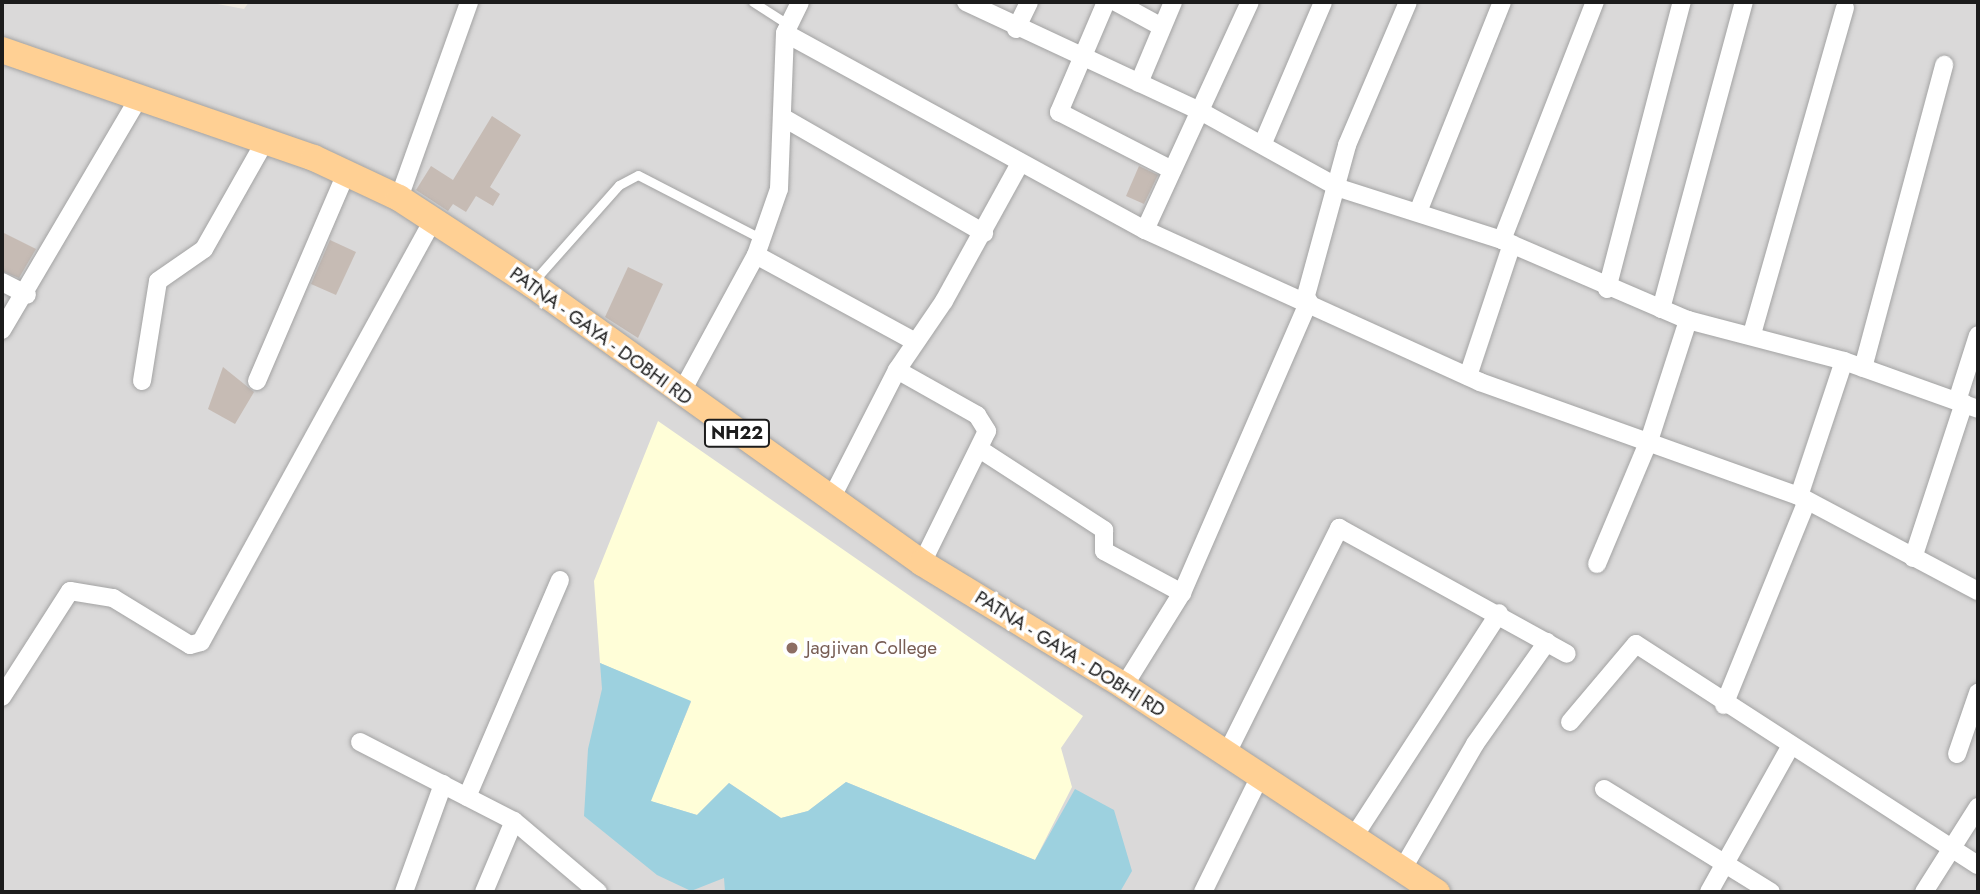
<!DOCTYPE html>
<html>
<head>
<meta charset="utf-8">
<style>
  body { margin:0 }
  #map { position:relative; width:1980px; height:894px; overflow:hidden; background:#eee9e0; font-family:Jost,sans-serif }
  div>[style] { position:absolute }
  .residential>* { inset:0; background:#dad9d9 }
  .education>* { inset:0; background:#fffed8 }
  .water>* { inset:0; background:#9dd1df }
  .building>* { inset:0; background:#c6bbb4 }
  .roads { filter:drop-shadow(0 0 2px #a3a3a3) drop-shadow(0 0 2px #a3a3a3) }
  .lane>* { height:9px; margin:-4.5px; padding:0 4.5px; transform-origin:4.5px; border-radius:4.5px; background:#fff }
  .street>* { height:18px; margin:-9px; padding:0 9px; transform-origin:9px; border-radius:9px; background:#fff }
  .primary>* { height:26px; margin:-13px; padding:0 13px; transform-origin:13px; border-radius:13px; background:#ffd094 }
  .dots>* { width:19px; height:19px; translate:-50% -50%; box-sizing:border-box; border:4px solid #fff; border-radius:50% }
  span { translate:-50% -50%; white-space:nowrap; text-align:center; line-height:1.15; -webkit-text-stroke:7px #fff; paint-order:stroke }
  .shield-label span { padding:2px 5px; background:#fff; border:2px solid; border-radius:5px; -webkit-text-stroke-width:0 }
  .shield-label { font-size:18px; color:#1c1c1c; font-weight:700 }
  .street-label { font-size:19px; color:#1c1c1c }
  .education-label { font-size:19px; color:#785e54 }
  .left { translate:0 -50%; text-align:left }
  .frame { position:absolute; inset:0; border:4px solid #1c1c1c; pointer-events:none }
</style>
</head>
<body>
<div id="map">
  <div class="residential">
    <div style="clip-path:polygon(2px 2px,207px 2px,244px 9px,249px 2px,1978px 2px,1978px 892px,2px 892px)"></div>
  </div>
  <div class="education">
    <div style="clip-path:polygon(658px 421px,1083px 716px,1061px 748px,1072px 787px,1035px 860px,846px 782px,808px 811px,781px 818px,729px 783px,697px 815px,650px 801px,691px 702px,600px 663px,594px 581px)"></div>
  </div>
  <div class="water">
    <div style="clip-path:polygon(600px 663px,691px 701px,651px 801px,697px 815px,729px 783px,781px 818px,808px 811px,846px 782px,1035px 860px,1075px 789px,1114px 810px,1132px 871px,1120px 892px,725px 892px,724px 878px,691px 891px,657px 875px,584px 816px,588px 749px,602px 689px)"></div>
  </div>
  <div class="building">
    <div style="clip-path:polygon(492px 116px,521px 135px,490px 187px,500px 194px,493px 206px,476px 196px,466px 212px,453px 204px,448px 211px,416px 190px,431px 166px,453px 180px)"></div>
    <div style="clip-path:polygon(1139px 166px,1158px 175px,1144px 204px,1126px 196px)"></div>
    <div style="clip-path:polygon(2px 232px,36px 249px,19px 278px,2px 271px)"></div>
    <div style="clip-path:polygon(330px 240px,356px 252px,336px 295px,311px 284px)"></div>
    <div style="clip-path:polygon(628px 267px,663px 284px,638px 338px,605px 317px)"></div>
    <div style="clip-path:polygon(223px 367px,254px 392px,235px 424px,208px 409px)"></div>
  </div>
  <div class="roads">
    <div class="lane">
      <div style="left:753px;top:2px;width:43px;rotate:32.6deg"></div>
      <div style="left:532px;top:283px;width:131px;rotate:-48.4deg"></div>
      <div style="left:619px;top:185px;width:21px;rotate:-28deg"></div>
      <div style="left:638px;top:175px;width:140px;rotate:27.3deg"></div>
    </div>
    <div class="street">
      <div style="left:966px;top:2px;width:260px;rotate:25deg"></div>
      <div style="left:1202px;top:112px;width:157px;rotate:29deg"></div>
      <div style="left:1339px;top:188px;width:171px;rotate:17.7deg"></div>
      <div style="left:1502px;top:240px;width:202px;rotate:23.3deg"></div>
      <div style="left:1688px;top:320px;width:161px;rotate:14.7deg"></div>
      <div style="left:1844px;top:361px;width:142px;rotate:19.7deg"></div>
      <div style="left:1106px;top:2px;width:120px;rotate:113.1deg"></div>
      <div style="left:1059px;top:112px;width:127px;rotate:27.2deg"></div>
      <div style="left:1116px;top:2px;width:52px;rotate:28.5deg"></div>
      <div style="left:1016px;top:29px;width:30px;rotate:-64deg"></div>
      <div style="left:785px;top:33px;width:410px;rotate:28.7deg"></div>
      <div style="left:1145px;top:230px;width:368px;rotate:24.4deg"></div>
      <div style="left:1480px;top:382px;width:339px;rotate:19.7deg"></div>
      <div style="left:1799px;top:496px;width:203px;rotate:28deg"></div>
      <div style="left:1139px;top:83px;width:88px;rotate:-67.2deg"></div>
      <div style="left:784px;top:118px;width:231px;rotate:29.9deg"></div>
      <div style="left:1263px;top:143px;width:153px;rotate:-66.9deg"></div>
      <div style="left:399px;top:198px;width:208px;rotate:-70.3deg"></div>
      <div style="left:1418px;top:212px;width:226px;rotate:-68.2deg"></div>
      <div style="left:1145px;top:230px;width:251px;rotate:-65.3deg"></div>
      <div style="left:1502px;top:240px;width:256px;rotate:-68.7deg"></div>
      <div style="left:756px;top:255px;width:180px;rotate:28.6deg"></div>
      <div style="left:2px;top:282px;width:28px;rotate:27deg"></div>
      <div style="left:1607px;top:289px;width:297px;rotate:-75.4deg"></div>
      <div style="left:1305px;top:299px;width:160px;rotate:-74.7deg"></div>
      <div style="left:1347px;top:145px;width:155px;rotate:-66.9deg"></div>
      <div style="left:1661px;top:309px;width:318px;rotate:-74.9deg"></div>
      <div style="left:2px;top:330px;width:266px;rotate:-59.5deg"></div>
      <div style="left:1752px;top:334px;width:339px;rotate:-74.1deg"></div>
      <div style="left:1863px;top:368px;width:314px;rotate:-75deg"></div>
      <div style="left:897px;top:370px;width:92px;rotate:29.4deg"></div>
      <div style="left:977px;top:415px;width:19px;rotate:58deg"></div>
      <div style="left:987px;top:431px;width:147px;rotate:116.2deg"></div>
      <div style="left:1468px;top:376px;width:139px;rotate:-71.6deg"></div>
      <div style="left:142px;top:381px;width:101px;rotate:-80.9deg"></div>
      <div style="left:158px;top:281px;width:56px;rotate:-34.8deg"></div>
      <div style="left:204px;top:249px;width:124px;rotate:-60.5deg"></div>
      <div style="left:257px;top:381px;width:228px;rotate:-66.8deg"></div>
      <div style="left:681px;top:393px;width:157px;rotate:-61.5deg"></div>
      <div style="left:756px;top:255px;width:70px;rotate:-70.8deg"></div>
      <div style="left:779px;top:189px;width:156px;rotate:-87.8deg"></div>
      <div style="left:785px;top:33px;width:34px;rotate:-64deg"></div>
      <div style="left:1957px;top:401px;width:69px;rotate:-72.3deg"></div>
      <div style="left:981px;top:450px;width:147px;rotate:33deg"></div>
      <div style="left:1104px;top:530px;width:21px;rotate:90deg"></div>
      <div style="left:1104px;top:551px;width:89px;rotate:28.3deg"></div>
      <div style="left:1799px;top:496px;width:142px;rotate:-71.6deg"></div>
      <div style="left:831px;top:499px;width:145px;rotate:-62.9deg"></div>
      <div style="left:897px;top:370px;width:83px;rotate:-55.7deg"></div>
      <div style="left:944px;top:301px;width:155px;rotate:-61.1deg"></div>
      <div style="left:1913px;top:558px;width:163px;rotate:-71.8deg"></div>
      <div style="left:1597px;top:564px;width:137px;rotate:-67.2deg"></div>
      <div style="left:1650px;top:438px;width:124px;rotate:-72.1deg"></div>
      <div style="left:1124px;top:686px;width:110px;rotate:-58.1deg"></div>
      <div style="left:1182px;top:593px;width:318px;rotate:-66.5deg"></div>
      <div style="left:2px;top:697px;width:126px;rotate:-57.3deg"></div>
      <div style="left:70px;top:591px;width:44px;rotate:9.2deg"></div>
      <div style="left:113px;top:598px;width:90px;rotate:31.4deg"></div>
      <div style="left:190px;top:645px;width:11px;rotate:-15deg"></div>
      <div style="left:201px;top:642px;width:482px;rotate:-61.2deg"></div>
      <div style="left:1724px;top:705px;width:220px;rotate:-67.9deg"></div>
      <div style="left:1570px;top:722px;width:102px;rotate:-49.8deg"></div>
      <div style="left:1636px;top:644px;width:407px;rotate:32.9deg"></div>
      <div style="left:360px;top:742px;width:173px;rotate:27.2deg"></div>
      <div style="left:514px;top:821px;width:110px;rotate:40.2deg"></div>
      <div style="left:1957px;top:754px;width:65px;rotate:-71deg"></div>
      <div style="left:1226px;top:755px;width:254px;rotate:-63.5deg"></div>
      <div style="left:1339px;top:528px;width:260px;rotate:28.9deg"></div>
      <div style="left:1604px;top:789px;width:196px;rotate:31.7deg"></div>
      <div style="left:467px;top:797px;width:236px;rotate:-66.8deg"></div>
      <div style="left:1353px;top:838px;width:268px;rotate:-57deg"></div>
      <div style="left:1402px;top:870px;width:146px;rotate:-59.9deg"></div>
      <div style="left:1475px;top:744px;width:125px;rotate:-54.8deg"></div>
      <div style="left:404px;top:892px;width:115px;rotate:-70.1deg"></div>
      <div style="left:484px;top:892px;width:77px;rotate:-67.1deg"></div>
      <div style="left:1203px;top:892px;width:127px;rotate:-63.8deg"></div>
      <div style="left:1709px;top:892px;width:168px;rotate:-60.8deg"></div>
      <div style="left:1924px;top:892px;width:101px;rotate:-57.6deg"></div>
    </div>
    <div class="primary">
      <div style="left:2px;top:50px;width:330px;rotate:19.1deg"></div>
      <div style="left:314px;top:158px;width:94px;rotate:25.2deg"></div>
      <div style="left:399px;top:198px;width:158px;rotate:33.1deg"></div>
      <div style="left:531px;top:284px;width:480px;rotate:35.5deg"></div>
      <div style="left:922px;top:563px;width:237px;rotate:31.3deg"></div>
      <div style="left:1124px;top:686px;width:375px;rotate:33.4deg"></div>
    </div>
  </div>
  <div class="dots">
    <div style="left:792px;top:648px;background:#8d6e63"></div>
  </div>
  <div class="shield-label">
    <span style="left:737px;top:433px">NH22</span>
  </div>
  <div class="street-label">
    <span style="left:601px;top:336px;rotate:36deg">PATNA - GAYA - DOBHI RD</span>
    <span style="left:1070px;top:654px;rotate:32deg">PATNA - GAYA - DOBHI RD</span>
  </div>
  <div class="education-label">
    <span class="left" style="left:806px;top:648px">Jagjivan College</span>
  </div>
  <div class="frame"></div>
</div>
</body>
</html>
